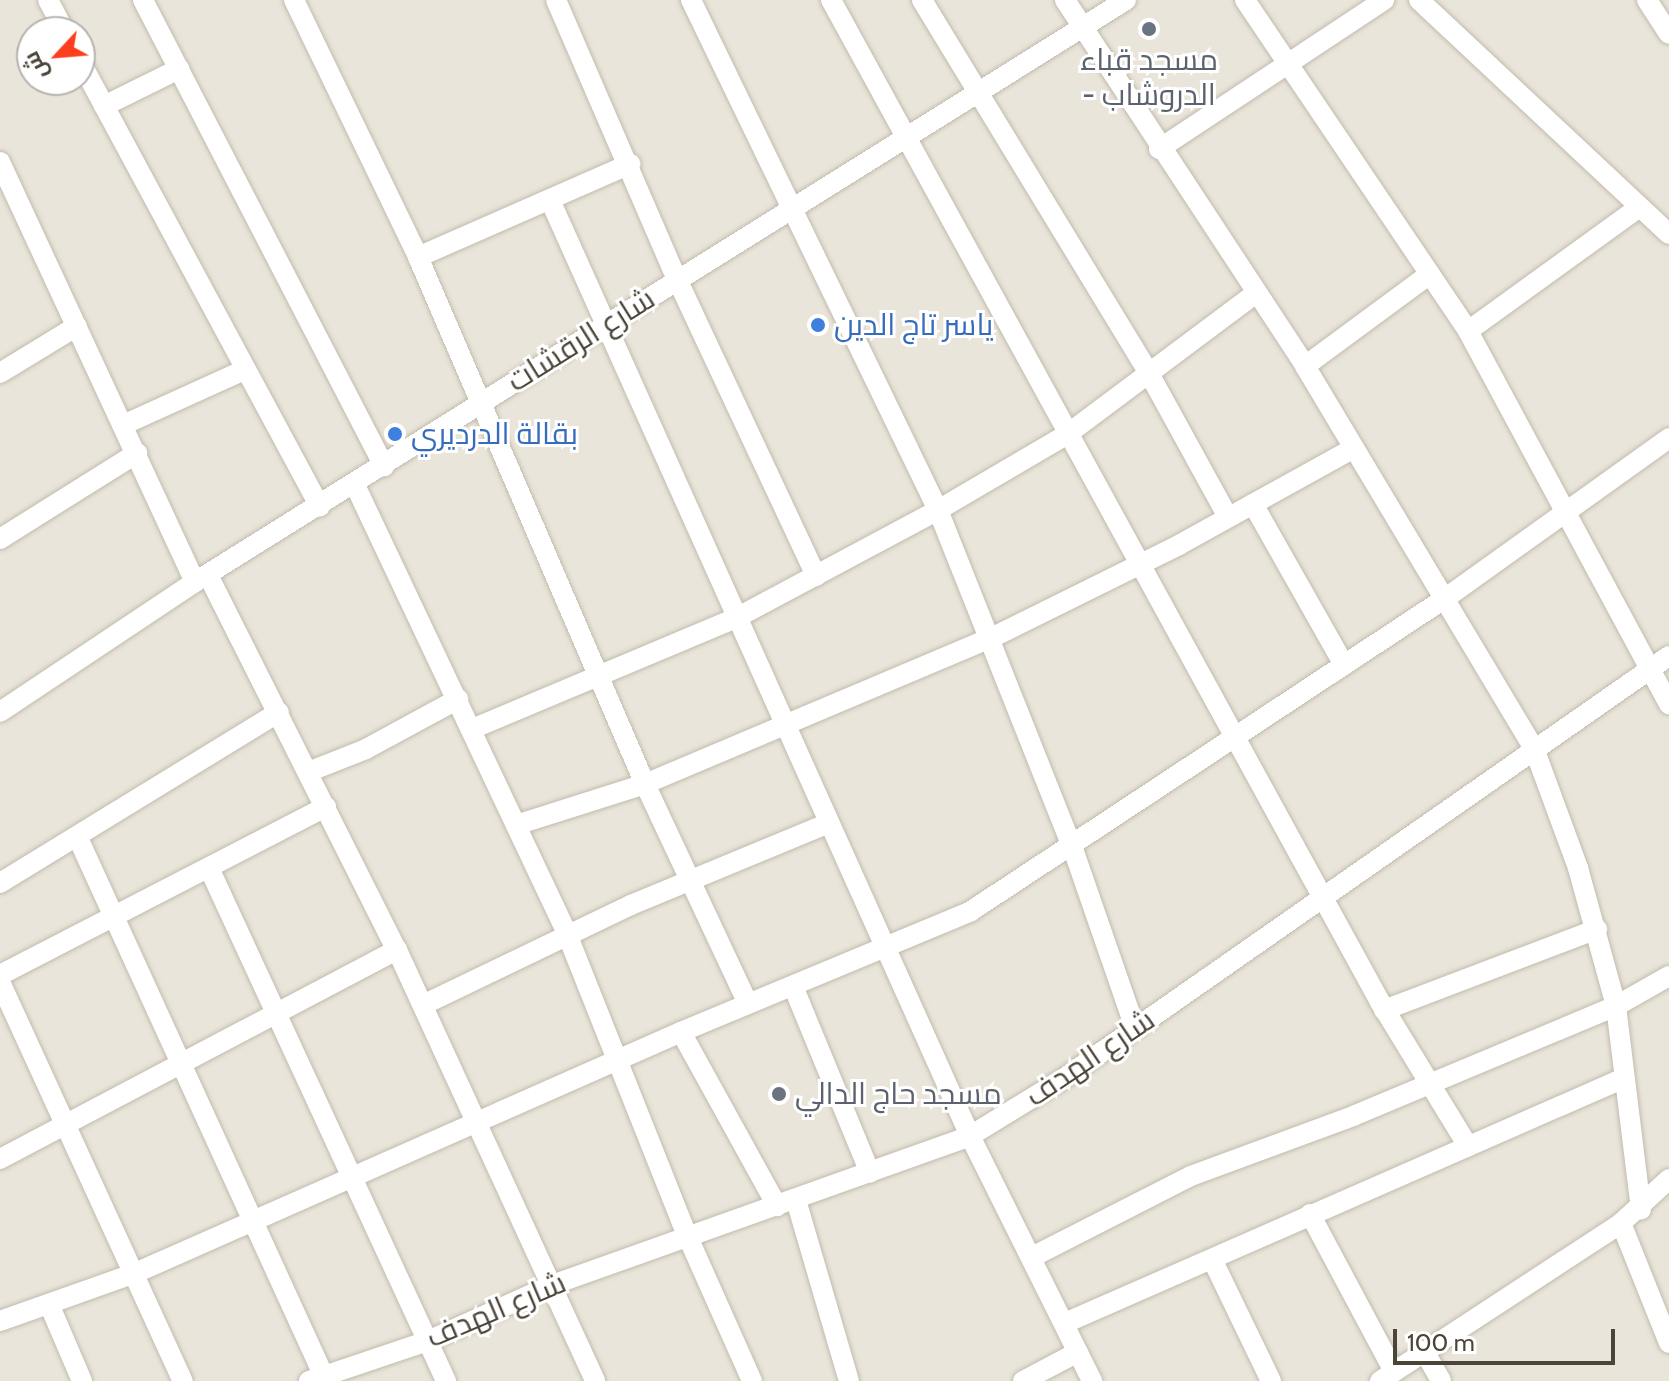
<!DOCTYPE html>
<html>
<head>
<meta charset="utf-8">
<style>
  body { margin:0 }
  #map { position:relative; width:1669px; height:1381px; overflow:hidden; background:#f6f3ec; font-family:Cabin,Cairo,sans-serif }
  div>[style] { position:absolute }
  .residential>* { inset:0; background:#eae5da }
  .roads { filter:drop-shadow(0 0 2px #c2bbae) drop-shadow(0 0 2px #c2bbae) }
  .minor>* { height:20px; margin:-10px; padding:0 10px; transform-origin:10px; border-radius:10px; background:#fff }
  .dots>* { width:22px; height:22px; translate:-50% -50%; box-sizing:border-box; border:4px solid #fff; border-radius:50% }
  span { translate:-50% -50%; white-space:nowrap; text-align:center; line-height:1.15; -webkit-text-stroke:6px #fff; paint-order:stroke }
  .worship-label { font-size:30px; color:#5b616d }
  .left { translate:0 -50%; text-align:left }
  .shop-label { font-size:30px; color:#366cbe }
  .street-label { font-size:30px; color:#4b4439 }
  .north { position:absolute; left:16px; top:16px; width:80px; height:80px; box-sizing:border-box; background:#fff; border:2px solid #b7b4b0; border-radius:50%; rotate:244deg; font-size:22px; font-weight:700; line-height:32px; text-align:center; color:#4b4439 }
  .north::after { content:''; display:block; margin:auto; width:28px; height:36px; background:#fc3f1d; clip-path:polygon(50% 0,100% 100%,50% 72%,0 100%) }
  .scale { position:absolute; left:1393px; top:1329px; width:222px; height:36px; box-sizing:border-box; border:4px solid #4b4439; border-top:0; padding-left:10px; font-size:24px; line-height:28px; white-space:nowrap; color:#4b4439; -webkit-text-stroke:6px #fff; paint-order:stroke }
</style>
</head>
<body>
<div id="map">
  <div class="residential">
    <div style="clip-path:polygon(evenodd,0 0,1669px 0,1669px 1381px,0 1381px,0 0,32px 32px,80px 32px,80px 80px,32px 80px,32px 32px)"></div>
  </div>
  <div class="roads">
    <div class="minor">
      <div style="left:48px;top:0;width:36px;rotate:62deg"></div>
      <div style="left:143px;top:0;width:525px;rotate:62.65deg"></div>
      <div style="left:294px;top:0;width:285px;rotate:64.2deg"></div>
      <div style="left:418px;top:257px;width:574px;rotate:66.7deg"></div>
      <div style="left:645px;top:784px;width:243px;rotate:64.9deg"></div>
      <div style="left:556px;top:0;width:304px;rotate:66.6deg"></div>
      <div style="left:677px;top:279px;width:328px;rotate:64.9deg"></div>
      <div style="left:691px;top:0;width:567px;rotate:64.16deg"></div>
      <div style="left:938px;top:510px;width:362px;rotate:68.3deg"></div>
      <div style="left:1072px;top:846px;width:193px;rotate:70.9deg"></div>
      <div style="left:831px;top:0;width:1143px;rotate:61.28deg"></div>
      <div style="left:1380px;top:1002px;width:169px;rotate:58.6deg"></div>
      <div style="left:922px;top:0;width:441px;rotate:58.7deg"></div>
      <div style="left:1151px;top:377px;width:160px;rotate:61.2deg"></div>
      <div style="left:1065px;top:0;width:438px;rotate:56.7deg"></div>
      <div style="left:1305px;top:366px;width:448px;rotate:59.1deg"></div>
      <div style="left:1535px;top:751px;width:125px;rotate:69.8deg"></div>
      <div style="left:1578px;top:868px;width:143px;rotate:74.6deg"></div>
      <div style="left:1616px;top:1006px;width:205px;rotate:83deg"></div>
      <div style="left:1245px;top:0;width:399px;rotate:56deg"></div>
      <div style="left:1468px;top:331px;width:424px;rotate:61.7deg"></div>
      <div style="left:1419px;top:0;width:342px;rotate:43.1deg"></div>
      <div style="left:1647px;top:0;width:40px;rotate:57.1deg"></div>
      <div style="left:80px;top:61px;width:506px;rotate:61.71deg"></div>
      <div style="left:104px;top:106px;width:84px;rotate:-26.3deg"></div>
      <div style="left:1159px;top:149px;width:270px;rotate:-33.5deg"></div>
      <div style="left:0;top:162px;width:463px;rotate:65.1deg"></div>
      <div style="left:550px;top:200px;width:1026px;rotate:65.83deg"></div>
      <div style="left:970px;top:1136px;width:274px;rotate:63.5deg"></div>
      <div style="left:418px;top:257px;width:232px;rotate:-23.7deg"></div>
      <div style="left:1468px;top:331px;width:211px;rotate:-35.9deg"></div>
      <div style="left:1305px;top:366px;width:155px;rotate:-36.4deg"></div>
      <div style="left:0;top:373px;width:90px;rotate:-31.4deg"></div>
      <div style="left:123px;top:425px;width:133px;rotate:-24.4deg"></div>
      <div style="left:355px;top:485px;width:497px;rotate:64.7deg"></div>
      <div style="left:567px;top:934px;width:324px;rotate:68.3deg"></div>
      <div style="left:687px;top:1235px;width:160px;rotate:66deg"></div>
      <div style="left:1253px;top:504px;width:185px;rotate:60.5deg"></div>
      <div style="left:0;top:539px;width:162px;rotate:-32.1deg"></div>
      <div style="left:208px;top:575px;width:420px;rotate:63.3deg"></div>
      <div style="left:397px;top:950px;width:474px;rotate:65.3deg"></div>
      <div style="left:0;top:712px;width:234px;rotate:-33.7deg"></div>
      <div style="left:195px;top:582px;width:1098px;rotate:-32.01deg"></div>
      <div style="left:472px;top:729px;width:286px;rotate:-22.8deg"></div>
      <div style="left:736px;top:618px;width:229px;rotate:-28.1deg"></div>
      <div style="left:938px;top:510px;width:152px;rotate:-30.4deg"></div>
      <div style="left:1069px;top:433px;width:232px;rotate:-36.8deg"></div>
      <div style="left:308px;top:772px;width:62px;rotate:-21.6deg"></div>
      <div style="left:366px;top:749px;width:105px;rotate:-28.5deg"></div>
      <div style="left:516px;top:825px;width:135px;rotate:-17.6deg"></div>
      <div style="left:645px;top:784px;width:376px;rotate:-22.9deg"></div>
      <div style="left:991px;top:638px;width:210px;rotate:-26.3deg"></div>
      <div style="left:1179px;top:545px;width:200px;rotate:-29deg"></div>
      <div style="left:78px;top:838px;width:597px;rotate:65.45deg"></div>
      <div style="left:209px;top:868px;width:565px;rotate:65.2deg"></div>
      <div style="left:0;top:883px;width:327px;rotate:-31.5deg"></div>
      <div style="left:0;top:975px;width:367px;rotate:-27.3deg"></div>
      <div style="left:0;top:982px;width:439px;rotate:65.4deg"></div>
      <div style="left:793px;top:986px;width:202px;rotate:67.6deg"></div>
      <div style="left:423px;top:1005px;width:231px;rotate:-25.7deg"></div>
      <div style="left:631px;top:905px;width:214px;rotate:-22.5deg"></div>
      <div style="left:1384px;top:1010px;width:228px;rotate:-20.8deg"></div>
      <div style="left:681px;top:1032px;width:199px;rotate:61.1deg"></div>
      <div style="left:0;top:1159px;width:449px;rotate:-27.8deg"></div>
      <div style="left:796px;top:1200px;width:189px;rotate:73.7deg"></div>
      <div style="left:1310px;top:1214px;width:178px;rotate:61.9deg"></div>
      <div style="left:1621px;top:1223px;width:129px;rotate:68.2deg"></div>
      <div style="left:1032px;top:1257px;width:178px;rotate:-27deg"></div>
      <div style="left:1191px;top:1176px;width:173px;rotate:-20.3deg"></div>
      <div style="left:1353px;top:1116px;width:285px;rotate:-22.7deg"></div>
      <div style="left:1616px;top:1006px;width:61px;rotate:-29.5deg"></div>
      <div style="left:1212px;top:1259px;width:136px;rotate:64.2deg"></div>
      <div style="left:49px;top:1304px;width:84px;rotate:66.8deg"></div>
      <div style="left:0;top:1321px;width:141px;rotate:-19.5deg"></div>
      <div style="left:133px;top:1274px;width:599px;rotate:-23.83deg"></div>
      <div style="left:681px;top:1032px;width:314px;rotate:-22.6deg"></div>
      <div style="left:971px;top:911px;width:570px;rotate:-33.41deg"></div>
      <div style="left:1447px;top:597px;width:273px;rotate:-35.6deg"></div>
      <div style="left:1065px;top:1323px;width:608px;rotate:-23.66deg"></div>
      <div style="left:1424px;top:1351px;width:34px;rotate:60deg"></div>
      <div style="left:309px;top:1381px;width:126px;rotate:-18.6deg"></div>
      <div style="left:428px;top:1341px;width:136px;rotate:-24.3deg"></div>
      <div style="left:552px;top:1285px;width:444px;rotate:-19.6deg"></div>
      <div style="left:970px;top:1136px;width:109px;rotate:-31.5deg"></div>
      <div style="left:1063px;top:1079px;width:739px;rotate:-34.92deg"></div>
      <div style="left:1023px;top:1381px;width:62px;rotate:-27.8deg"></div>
      <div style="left:1380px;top:1381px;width:288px;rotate:-33.2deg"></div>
      <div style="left:1621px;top:1223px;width:65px;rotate:-42.5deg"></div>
    </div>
  </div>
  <div class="dots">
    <div style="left:1149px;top:29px;background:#6b7280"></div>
    <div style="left:818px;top:325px;background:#3f7fe0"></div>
    <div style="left:395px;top:434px;background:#3f7fe0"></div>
    <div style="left:779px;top:1094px;background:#6b7280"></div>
  </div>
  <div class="worship-label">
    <span style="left:1149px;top:77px">مسجد قباء<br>- الدروشاب</span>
    <span class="left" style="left:795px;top:1094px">مسجد حاج الدالي</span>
  </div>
  <div class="shop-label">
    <span class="left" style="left:834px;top:325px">ياسر تاج الدين</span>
    <span class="left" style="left:411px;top:434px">بقالة الدرديري</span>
  </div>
  <div class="street-label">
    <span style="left:581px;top:340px;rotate:-32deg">شارع الرقشات</span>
    <span style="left:1090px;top:1058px;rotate:-34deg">شارع الهدف</span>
    <span style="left:496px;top:1310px;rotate:-23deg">شارع الهدف</span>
  </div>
  <div class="north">ش</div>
  <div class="scale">100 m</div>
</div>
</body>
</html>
